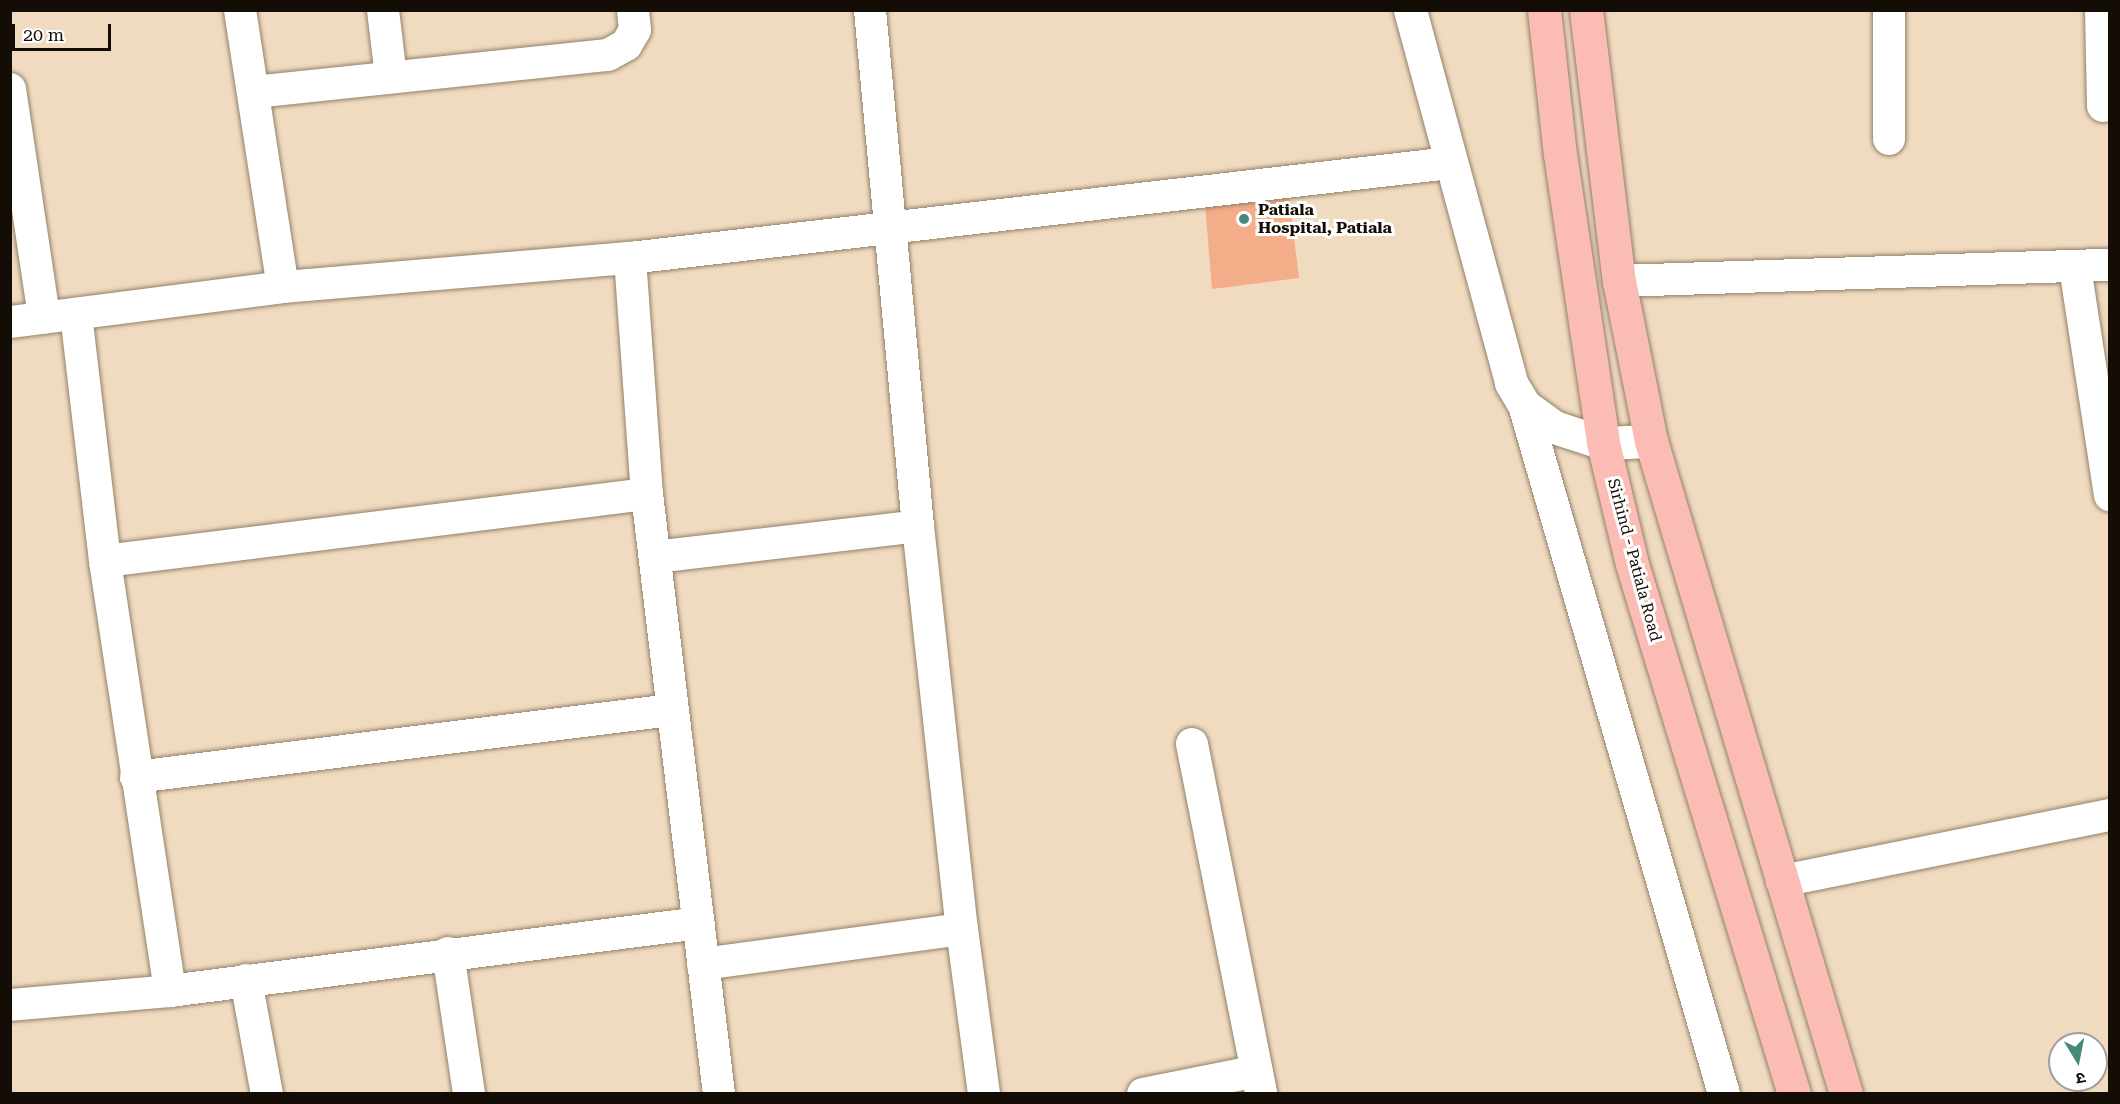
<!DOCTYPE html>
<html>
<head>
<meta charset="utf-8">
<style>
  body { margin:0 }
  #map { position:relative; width:2120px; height:1104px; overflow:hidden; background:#f0dbc1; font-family:"Roboto Serif","Noto Sans Devanagari",serif }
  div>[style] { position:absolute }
  .building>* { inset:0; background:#f3ae89 }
  .roads { filter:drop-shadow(0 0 2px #938068) drop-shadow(0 0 2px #938068) }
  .minor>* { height:32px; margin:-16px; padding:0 16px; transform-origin:16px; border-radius:16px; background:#fff }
  .tertiary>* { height:33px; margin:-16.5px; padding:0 16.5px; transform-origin:16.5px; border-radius:16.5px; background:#fff }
  .primary>* { height:33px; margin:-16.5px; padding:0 16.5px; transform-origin:16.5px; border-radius:16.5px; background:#fbbcb5 }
  .dots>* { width:16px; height:16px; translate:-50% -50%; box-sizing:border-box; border:3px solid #fff; border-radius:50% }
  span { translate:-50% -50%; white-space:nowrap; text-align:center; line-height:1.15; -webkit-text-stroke:6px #fff; paint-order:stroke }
  .poi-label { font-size:16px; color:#140d05; font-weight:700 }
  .left { translate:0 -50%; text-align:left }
  .street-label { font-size:16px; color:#140d05 }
  .frame { position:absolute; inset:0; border:12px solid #140d05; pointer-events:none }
  .north { position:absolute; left:2048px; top:1032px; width:60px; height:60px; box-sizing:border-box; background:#fff; border:2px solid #a19e9b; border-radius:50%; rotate:170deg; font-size:16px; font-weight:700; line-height:24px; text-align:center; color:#140d05 }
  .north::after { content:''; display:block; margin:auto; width:21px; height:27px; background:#46897a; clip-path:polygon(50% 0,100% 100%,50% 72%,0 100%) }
  .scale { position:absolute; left:12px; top:24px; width:99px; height:27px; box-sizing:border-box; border:3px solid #140d05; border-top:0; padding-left:8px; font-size:18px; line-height:21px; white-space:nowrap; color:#140d05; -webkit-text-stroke:4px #fff; paint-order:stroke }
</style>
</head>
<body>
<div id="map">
  <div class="building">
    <div style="clip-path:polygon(1289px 196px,1299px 278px,1212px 289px,1205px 204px)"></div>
  </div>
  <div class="roads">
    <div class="minor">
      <div style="left:240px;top:10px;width:280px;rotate:81.2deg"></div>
      <div style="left:383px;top:10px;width:67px;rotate:83.2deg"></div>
      <div style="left:870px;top:10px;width:518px;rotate:84.69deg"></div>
      <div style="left:918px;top:526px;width:405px;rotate:83.8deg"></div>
      <div style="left:962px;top:929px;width:166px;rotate:82.4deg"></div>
      <div style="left:1889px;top:10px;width:129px;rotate:90deg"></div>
      <div style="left:2101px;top:10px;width:96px;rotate:88.8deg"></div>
      <div style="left:10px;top:89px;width:231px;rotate:81.5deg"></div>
      <div style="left:254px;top:92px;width:356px;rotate:-6deg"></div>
      <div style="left:608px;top:55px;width:21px;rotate:-29deg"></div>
      <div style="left:626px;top:45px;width:17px;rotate:-59deg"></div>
      <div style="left:635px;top:30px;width:20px;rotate:-96deg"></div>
      <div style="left:630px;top:258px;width:237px;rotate:85.9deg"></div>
      <div style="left:647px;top:494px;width:604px;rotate:83.16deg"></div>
      <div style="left:2075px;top:267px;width:231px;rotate:81.3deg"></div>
      <div style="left:1619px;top:281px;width:491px;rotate:-1.9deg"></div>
      <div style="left:76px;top:314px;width:249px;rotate:83.3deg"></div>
      <div style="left:105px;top:561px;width:435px;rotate:81.4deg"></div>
      <div style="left:10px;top:322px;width:275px;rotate:-7.3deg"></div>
      <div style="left:283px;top:287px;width:348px;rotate:-4.8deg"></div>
      <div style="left:630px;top:258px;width:825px;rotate:-6.61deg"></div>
      <div style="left:1524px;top:405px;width:717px;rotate:73.81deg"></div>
      <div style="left:655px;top:557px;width:265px;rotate:-6.7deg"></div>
      <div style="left:105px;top:561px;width:546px;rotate:-7.05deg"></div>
      <div style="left:1192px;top:744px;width:357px;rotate:78.8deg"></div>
      <div style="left:136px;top:777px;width:539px;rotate:-7.14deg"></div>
      <div style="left:1782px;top:881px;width:335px;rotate:-11.4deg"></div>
      <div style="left:448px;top:953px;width:143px;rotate:81.5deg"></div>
      <div style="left:703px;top:964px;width:261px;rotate:-7.7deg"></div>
      <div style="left:246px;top:980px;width:116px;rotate:79.6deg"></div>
      <div style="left:10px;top:1005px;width:161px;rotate:-5deg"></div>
      <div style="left:170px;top:991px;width:533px;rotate:-7.32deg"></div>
      <div style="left:1143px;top:1094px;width:116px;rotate:-11.4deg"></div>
    </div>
    <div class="tertiary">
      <div style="left:1410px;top:10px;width:386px;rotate:74.8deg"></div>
      <div style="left:1511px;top:383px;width:26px;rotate:59deg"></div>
      <div style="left:1524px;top:405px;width:37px;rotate:36deg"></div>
      <div style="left:1554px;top:427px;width:52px;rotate:18.1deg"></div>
      <div style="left:1603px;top:443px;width:48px;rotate:-2.4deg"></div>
    </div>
    <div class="primary">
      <div style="left:1544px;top:10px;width:145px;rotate:83.7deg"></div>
      <div style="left:1560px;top:154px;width:292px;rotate:81.5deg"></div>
      <div style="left:1603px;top:443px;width:124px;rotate:76.5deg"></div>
      <div style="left:1632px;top:564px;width:554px;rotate:73deg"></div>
      <div style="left:1586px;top:10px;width:273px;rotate:83.1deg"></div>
      <div style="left:1619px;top:281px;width:163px;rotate:78.7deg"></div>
      <div style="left:1651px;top:441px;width:681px;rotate:73.37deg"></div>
    </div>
  </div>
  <div class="dots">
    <div style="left:1244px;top:219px;background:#46897a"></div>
  </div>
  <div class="poi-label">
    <span class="left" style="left:1258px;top:219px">Patiala<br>Hospital, Patiala</span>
  </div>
  <div class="street-label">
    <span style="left:1634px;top:560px;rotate:75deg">Sirhind - Patiala Road</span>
  </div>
  <div class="frame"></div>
  <div class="north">उ</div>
  <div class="scale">20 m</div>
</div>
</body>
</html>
